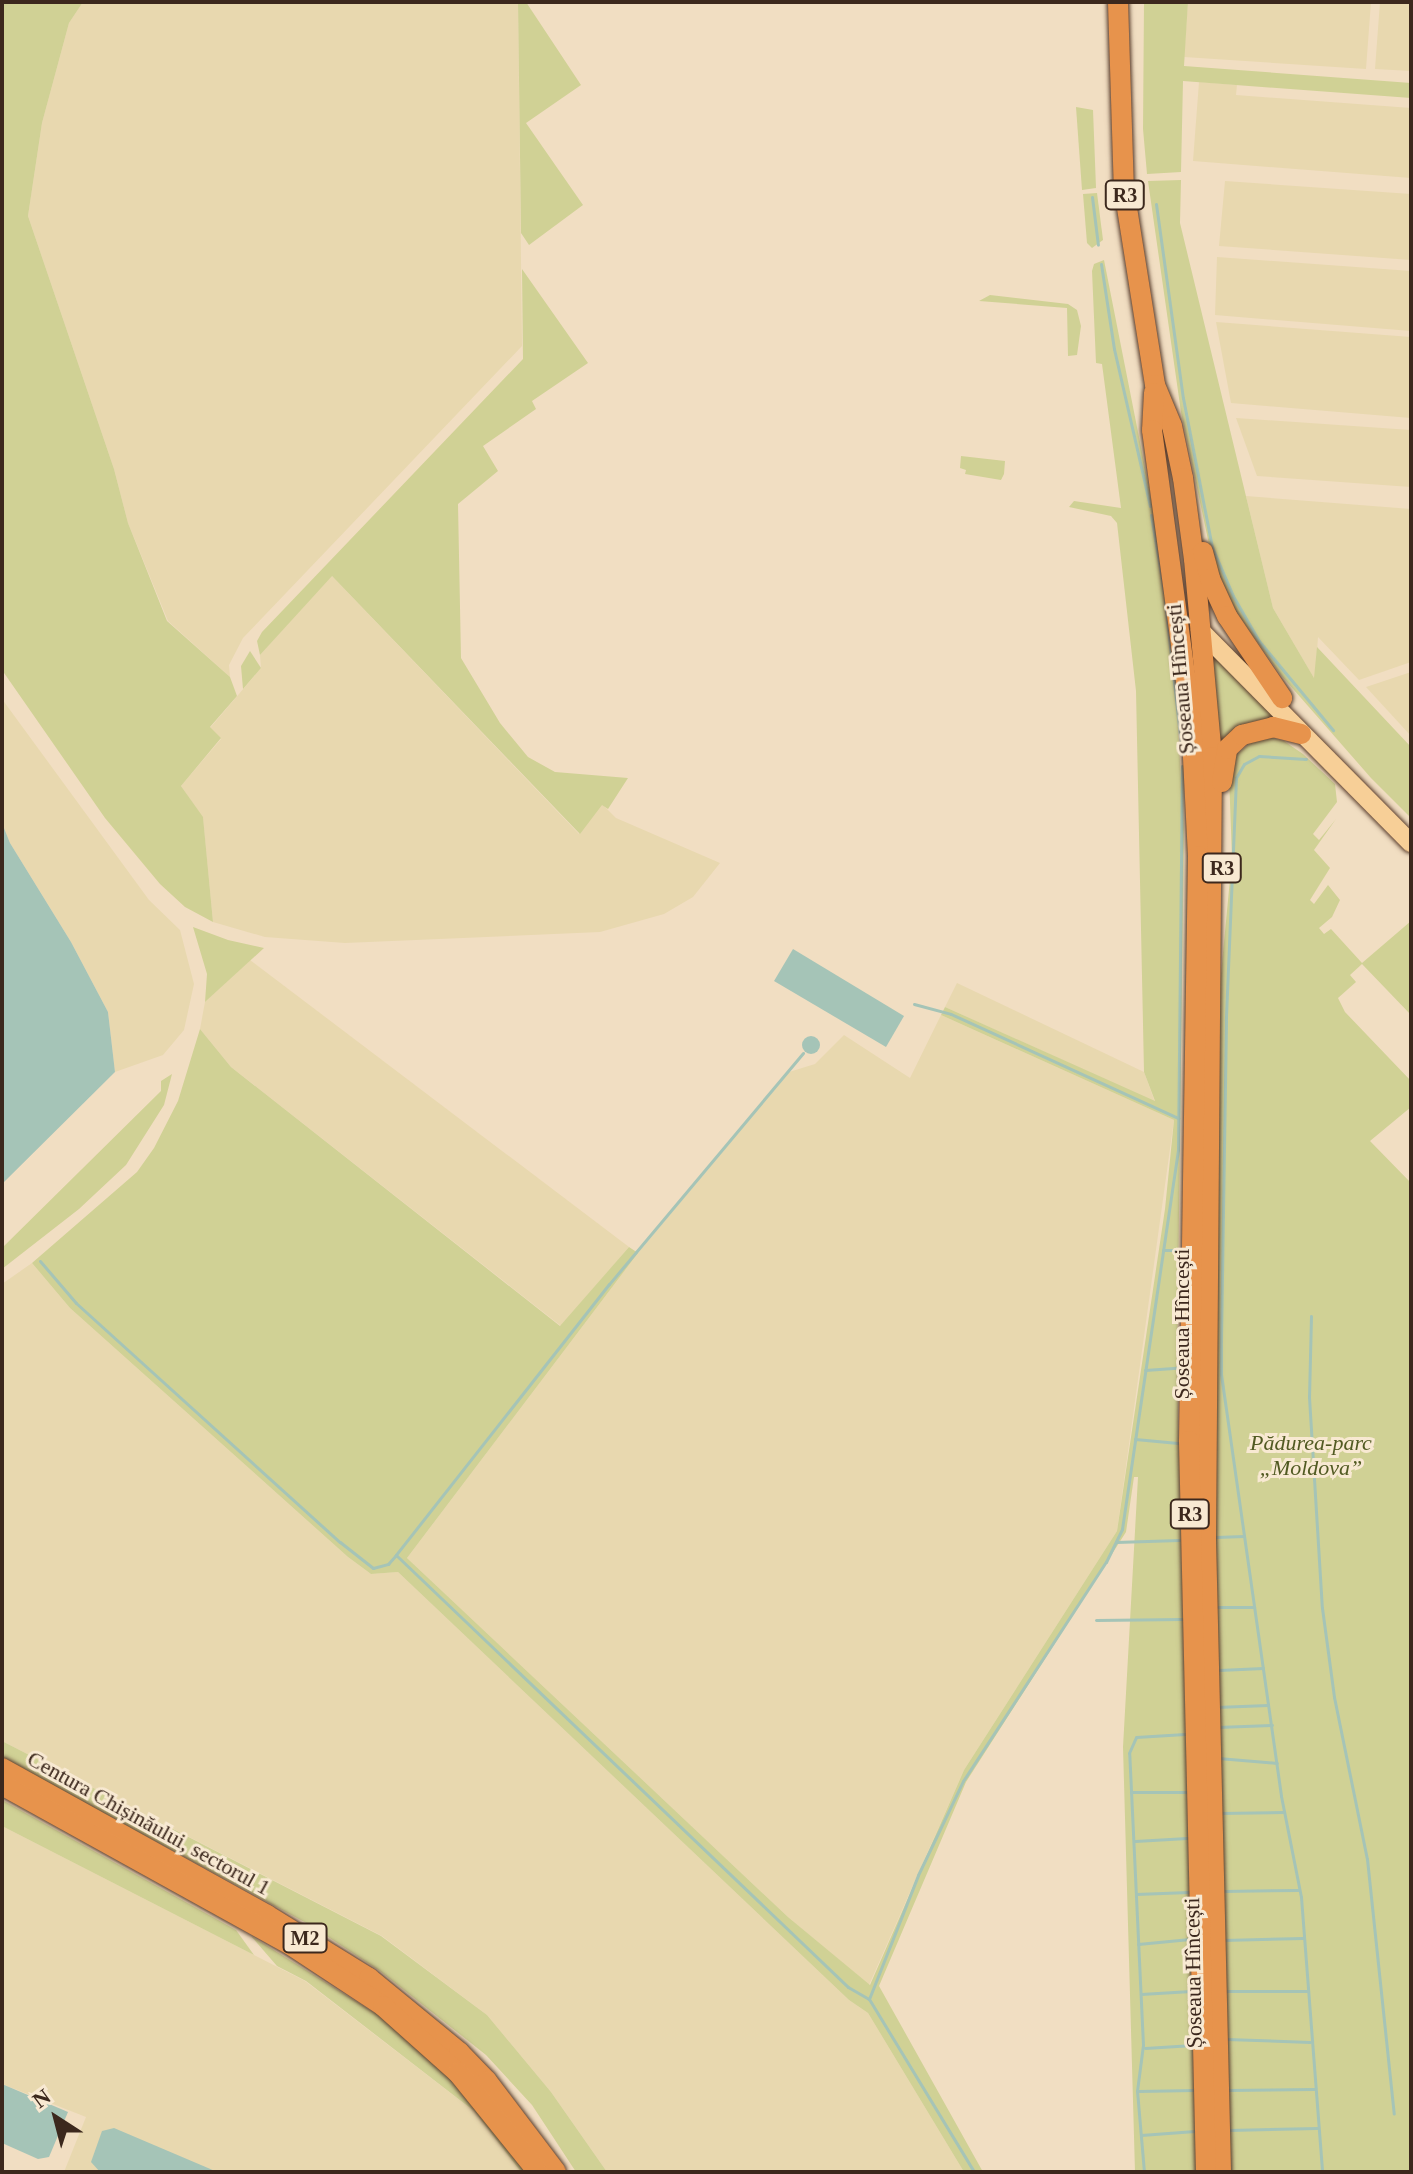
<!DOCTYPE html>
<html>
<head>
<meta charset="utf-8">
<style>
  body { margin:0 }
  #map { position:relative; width:1413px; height:2174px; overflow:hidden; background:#f1dec2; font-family:Georgia,serif }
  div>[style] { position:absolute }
  .farmland>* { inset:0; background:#e8d8af }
  .green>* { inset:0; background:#d0d195 }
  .water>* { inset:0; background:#a5c4b7 }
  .round { border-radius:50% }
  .stream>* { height:3px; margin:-1.5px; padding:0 1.5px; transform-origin:1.5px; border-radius:1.5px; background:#a5c4b7 }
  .roads { filter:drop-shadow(0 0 2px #5a3d2c) drop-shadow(0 0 2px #5a3d2c) }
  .major>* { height:18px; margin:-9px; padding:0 9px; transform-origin:9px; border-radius:9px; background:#f7cf97 }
  .highway>* { height:20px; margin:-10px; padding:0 10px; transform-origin:10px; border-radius:10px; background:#e7934c }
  span { translate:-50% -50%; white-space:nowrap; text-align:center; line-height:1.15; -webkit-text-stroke:6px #f8e9d2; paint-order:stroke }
  .shield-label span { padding:2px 6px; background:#f8e9d2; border:2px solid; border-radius:6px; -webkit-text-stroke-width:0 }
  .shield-label { font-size:20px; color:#3c281d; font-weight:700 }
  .street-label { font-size:22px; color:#3c281d }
  .park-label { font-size:22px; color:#515a22; font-style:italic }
  .frame { position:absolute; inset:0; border:4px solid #3c281d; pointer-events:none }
  .north { position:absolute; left:16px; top:2078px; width:80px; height:80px; -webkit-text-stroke:6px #f8e9d2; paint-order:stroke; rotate:324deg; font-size:22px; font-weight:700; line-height:32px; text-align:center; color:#3c281d }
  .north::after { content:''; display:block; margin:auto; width:28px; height:36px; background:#3c281d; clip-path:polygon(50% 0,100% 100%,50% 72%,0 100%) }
</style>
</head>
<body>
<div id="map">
  <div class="farmland">
    <div style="clip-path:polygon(83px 2px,518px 2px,522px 346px,243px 638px,229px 665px,230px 677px,168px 621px,128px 523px,114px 469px,28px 216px,42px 123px,69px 23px)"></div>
    <div style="clip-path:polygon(1188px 2px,1371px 2px,1366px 69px,1184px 57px)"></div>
    <div style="clip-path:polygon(1380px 2px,1411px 2px,1411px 71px,1375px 69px)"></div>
    <div style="clip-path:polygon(1199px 82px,1237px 85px,1236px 95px,1411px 108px,1411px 178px,1193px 161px)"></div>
    <div style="clip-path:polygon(1225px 181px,1411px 194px,1411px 260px,1219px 246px)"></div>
    <div style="clip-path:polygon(1217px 257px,1411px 271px,1411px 331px,1215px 315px)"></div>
    <div style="clip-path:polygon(1216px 322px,1411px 337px,1411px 418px,1231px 403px)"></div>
    <div style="clip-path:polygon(1236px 418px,1411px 430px,1411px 487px,1257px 476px)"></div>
    <div style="clip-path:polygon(1246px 496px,1411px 509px,1411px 662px,1359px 680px,1318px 637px,1315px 680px,1273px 608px)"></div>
    <div style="clip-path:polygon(331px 575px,579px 834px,602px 804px,616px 818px,720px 863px,693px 897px,664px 914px,600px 932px,345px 943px,265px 937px,213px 922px,203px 818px,181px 786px,221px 739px,210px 728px,261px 668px,260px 655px)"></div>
    <div style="clip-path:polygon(1411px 672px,1411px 736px,1366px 687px)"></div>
    <div style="clip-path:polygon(2px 699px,149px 900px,180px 930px,194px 984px,184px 1030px,163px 1055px,115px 1072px,108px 1012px,71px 942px,10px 843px,2px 823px)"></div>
    <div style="clip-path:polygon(250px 960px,629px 1247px,561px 1326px,231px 1067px,200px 1029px,205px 1002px)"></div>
    <div style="clip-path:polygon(957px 983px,1144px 1072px,1155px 1102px,945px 1007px)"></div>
    <div style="clip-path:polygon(941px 1015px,1174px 1120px,1117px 1531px,964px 1770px,869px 1985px,788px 1917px,407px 1558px,638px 1253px,789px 1072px,815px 1064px,844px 1035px,910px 1078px)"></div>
    <div style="clip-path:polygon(32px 1263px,70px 1308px,348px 1557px,371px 1574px,398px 1572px,849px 2000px,868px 2013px,964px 2172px,607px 2172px,551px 2092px,487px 2015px,382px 1936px,2px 1741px,2px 1284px)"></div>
    <div style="clip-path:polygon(2px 1826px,305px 1981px,474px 2111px,521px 2172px,64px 2172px,86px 2117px,2px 2084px)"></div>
  </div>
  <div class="green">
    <div style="clip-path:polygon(2px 2px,83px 2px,69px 23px,42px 123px,28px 216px,114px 469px,128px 523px,167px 621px,230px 677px,237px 696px,210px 727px,221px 738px,181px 786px,203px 817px,213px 922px,185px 907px,160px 884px,105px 818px,2px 670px)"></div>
    <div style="clip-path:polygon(518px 2px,526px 2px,581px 85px,526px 123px,583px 205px,529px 245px,521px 233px)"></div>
    <div style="clip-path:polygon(1144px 2px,1188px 2px,1184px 66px,1411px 83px,1411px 98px,1183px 81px,1181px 172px,1147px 174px,1143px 129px)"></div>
    <div style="clip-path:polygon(1076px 107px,1093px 110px,1096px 188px,1082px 190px)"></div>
    <div style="clip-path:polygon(1181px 180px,1180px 223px,1273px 608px,1314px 678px,1317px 647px,1411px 747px,1411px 818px,1371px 778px,1280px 674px,1237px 613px,1222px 581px,1210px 549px,1181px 412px,1148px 181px)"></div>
    <div style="clip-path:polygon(1097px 193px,1103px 240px,1092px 248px,1087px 243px,1083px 194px)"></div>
    <div style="clip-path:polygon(1104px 260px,1153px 508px,1174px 661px,1184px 828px,1177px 1368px,1196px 2172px,1135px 2172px,1123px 1747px,1138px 1477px,1134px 1477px,1126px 1532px,966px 1782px,879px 1986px,983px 2172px,964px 2172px,868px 2013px,849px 2000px,398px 1572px,371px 1574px,348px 1557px,70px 1308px,32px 1263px,137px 1172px,154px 1148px,178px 1101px,200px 1029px,231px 1067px,560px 1326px,629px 1247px,638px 1253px,407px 1558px,788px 1917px,870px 1985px,964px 1770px,1117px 1531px,1165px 1209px,1174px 1120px,941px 1015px,945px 1007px,1155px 1101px,1144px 1072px,1136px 691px,1117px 523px,1111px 516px,1069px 507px,1074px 501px,1121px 508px,1102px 364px,1096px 363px,1092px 271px,1094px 264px)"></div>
    <div style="clip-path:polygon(522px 269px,588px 363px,532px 401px,536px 409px,483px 446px,498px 471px,458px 504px,461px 658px,500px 723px,528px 757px,555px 772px,628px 778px,608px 809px,602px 805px,580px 834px,332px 576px,260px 655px,257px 641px,262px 632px,523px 359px)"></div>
    <div style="clip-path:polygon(990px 295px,1068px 304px,1077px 310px,1081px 326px,1077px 355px,1068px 356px,1067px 308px,979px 301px)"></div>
    <div style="clip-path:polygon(961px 456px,1005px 461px,1004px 474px,1001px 480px,965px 474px,966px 470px,960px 468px)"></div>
    <div style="clip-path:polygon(250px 651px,261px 668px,243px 689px,241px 666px)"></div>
    <div style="clip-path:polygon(1212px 651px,1285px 723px,1221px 748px)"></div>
    <div style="clip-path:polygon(1269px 737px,1284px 741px,1303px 754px,1335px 784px,1337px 802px,1313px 834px,1319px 840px,1336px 819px,1314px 850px,1330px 868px,1310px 900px,1314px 904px,1328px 885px,1340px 900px,1332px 917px,1319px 928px,1324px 934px,1331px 929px,1362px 963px,1411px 921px,1411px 1015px,1362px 964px,1350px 975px,1356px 982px,1338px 998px,1345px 1012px,1411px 1081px,1411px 1107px,1370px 1141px,1411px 1183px,1411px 2172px,1229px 2172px,1215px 1676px,1219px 995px,1232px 858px,1229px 775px,1237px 754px,1253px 741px)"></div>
    <div style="clip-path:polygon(193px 927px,228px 940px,264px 948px,205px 1002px,207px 974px)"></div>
    <div style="clip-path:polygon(172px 1074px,164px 1105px,126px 1165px,79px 1209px,2px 1269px,2px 1248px,161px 1091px,161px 1081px)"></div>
    <div style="clip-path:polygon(2px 1741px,381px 1936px,487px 2015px,551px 2092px,607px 2172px,576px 2172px,532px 2105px,486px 2055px,380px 1971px,310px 1925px,2px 1758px)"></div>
    <div style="clip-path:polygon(2px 1800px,236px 1930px,254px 1955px,2px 1826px)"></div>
    <div style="clip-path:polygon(251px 1936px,378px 2015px,468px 2095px,527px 2172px,521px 2172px,474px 2111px,306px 1981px,277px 1966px)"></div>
  </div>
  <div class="water">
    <div style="clip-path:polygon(2px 823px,10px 843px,71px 942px,108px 1012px,115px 1072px,2px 1184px)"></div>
    <div style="clip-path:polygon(793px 949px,904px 1016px,886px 1047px,774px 981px)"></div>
    <div class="round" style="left:802px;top:1036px;width:18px;height:18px"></div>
    <div style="clip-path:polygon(2px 2084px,68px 2112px,49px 2157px,38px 2159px,2px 2143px)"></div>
    <div style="clip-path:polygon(114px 2128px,208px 2168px,217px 2172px,100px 2172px,91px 2162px,102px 2131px)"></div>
  </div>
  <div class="stream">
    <div style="left:1092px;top:197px;width:48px;rotate:82.9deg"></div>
    <div style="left:1156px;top:204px;width:196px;rotate:82.1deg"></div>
    <div style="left:1183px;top:398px;width:152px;rotate:79deg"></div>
    <div style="left:1212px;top:547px;width:53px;rotate:66.8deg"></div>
    <div style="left:1233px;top:596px;width:52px;rotate:60deg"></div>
    <div style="left:1259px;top:641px;width:116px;rotate:50.3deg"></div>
    <div style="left:1101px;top:264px;width:86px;rotate:81.3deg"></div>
    <div style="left:1114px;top:349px;width:161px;rotate:77.1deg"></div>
    <div style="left:1151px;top:515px;width:78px;rotate:80.4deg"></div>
    <div style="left:1165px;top:602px;width:153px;rotate:83.6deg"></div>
    <div style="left:1306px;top:759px;width:47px;rotate:-176.3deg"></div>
    <div style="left:1259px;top:756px;width:17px;rotate:152deg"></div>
    <div style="left:1244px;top:764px;width:16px;rotate:120deg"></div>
    <div style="left:1236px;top:778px;width:243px;rotate:92.4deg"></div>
    <div style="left:1226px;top:1021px;width:325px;rotate:90.9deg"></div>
    <div style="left:1221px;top:1346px;width:28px;rotate:90deg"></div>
    <div style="left:1221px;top:1374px;width:426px;rotate:81.9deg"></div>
    <div style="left:1281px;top:1796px;width:103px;rotate:78.8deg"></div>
    <div style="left:1301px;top:1897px;width:276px;rotate:85.6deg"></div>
    <div style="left:914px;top:1004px;width:38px;rotate:15deg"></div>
    <div style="left:951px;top:1014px;width:250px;rotate:24.6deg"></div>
    <div style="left:803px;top:1053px;width:302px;rotate:130deg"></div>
    <div style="left:609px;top:1284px;width:345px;rotate:128.2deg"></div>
    <div style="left:396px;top:1555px;width:625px;rotate:43.7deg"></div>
    <div style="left:848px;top:1987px;width:24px;rotate:30deg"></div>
    <div style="left:869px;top:1999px;width:202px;rotate:58.7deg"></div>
    <div style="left:1163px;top:1250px;width:12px"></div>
    <div style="left:40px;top:1261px;width:55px;rotate:49.4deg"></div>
    <div style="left:76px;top:1303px;width:356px;rotate:42.2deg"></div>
    <div style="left:340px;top:1542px;width:42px;rotate:38.2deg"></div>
    <div style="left:373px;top:1568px;width:16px;rotate:-15deg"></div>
    <div style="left:388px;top:1564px;width:12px;rotate:-48deg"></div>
    <div style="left:1311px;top:1316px;width:81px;rotate:91.4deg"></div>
    <div style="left:1309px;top:1397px;width:211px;rotate:86.5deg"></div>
    <div style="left:1322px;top:1608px;width:90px;rotate:82.3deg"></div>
    <div style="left:1334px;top:1697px;width:165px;rotate:78.5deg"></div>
    <div style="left:1367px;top:1859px;width:256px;rotate:84deg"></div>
    <div style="left:1145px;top:1370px;width:32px;rotate:-4deg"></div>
    <div style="left:1135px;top:1439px;width:43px;rotate:5.3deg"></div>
    <div style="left:1216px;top:1537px;width:28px;rotate:-2deg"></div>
    <div style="left:1116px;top:1542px;width:63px;rotate:-1.8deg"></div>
    <div style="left:1217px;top:1607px;width:37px"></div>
    <div style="left:1096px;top:1620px;width:86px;rotate:-0.7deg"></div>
    <div style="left:1219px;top:1670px;width:44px;rotate:-2.6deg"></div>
    <div style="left:1216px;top:1707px;width:52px;rotate:-2.2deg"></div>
    <div style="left:1217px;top:1727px;width:55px;rotate:-2.1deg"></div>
    <div style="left:1218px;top:1758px;width:59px;rotate:4.8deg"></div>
    <div style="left:1131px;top:1792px;width:55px"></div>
    <div style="left:1219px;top:1813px;width:65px;rotate:-0.9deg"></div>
    <div style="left:1135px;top:1841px;width:52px;rotate:-3.3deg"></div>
    <div style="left:1222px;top:1891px;width:76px;rotate:-0.8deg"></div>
    <div style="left:1136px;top:1894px;width:53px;rotate:-2.2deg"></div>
    <div style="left:1223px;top:1940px;width:80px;rotate:-1.4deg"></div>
    <div style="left:1138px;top:1944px;width:52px;rotate:-5.5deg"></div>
    <div style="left:1225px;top:1991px;width:83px"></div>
    <div style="left:1141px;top:1994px;width:50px;rotate:-3.4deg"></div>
    <div style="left:869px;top:1999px;width:133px;rotate:-68.4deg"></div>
    <div style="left:918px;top:1875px;width:104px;rotate:-64.4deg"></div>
    <div style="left:963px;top:1781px;width:262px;rotate:-56.9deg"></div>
    <div style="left:1106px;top:1562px;width:37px;rotate:-64deg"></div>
    <div style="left:1122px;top:1529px;width:383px;rotate:-81.6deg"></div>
    <div style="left:1178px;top:1150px;width:384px;rotate:-89.4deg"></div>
    <div style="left:1226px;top:2039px;width:84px;rotate:2deg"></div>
    <div style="left:1145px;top:2048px;width:48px;rotate:-3.6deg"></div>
    <div style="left:1227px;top:2090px;width:87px;rotate:-0.7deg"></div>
    <div style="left:1138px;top:2091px;width:56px;rotate:-1deg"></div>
    <div style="left:1228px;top:2130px;width:89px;rotate:-1.3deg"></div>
    <div style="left:1141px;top:2135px;width:54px;rotate:-4.2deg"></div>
    <div style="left:1144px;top:2172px;width:81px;rotate:-94.9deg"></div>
    <div style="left:1137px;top:2091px;width:46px;rotate:-82.6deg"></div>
    <div style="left:1143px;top:2045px;width:292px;rotate:-92.7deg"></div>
    <div style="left:1129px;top:1753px;width:17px;rotate:-66deg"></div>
    <div style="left:1136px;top:1737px;width:49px;rotate:-3.5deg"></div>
  </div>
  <div class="roads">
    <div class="major">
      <div style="left:1200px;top:630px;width:300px;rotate:45.3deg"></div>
    </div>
    <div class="highway">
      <div style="left:1118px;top:2px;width:187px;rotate:88.2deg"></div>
      <div style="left:1124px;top:189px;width:198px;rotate:81deg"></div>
      <div style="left:1155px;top:385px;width:44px;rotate:67.5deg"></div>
      <div style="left:1172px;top:426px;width:53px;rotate:78.1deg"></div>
      <div style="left:1183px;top:478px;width:82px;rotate:82.3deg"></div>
      <div style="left:1194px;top:559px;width:199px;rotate:84.8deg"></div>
      <div style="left:1212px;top:757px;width:783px;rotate:90.44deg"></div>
      <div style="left:1206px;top:1540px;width:632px;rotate:88.64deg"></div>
      <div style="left:1154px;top:393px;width:37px;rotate:93deg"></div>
      <div style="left:1152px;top:430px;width:291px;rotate:82.3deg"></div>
      <div style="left:1191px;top:718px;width:138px;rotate:87.1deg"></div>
      <div style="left:1198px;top:856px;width:585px;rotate:90.88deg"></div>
      <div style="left:1189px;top:1441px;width:731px;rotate:88.67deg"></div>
      <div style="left:1203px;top:552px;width:28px;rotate:75deg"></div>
      <div style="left:1210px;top:579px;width:41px;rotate:65.3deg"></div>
      <div style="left:1227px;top:616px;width:99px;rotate:56.1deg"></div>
      <div style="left:1222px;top:782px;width:33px;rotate:-81deg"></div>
      <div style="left:1227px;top:749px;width:21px;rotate:-43deg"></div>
      <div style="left:1242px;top:735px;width:32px;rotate:-14deg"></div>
      <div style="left:1273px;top:727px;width:29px;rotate:14deg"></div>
      <div style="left:2px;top:1768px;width:303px;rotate:29deg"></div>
      <div style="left:267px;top:1915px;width:120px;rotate:31.7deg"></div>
      <div style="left:369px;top:1978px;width:117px;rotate:39.4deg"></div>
      <div style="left:459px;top:2052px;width:40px;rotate:46deg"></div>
      <div style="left:487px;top:2081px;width:114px;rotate:52.8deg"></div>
      <div style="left:2px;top:1785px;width:332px;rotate:29deg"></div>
      <div style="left:292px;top:1946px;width:109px;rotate:33.4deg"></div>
      <div style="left:383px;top:2006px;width:101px;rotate:41.8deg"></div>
      <div style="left:458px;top:2073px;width:127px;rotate:51.1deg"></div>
    </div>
  </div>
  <div class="shield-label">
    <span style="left:1125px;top:195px">R3</span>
    <span style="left:1222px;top:868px">R3</span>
    <span style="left:1190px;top:1514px">R3</span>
    <span style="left:305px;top:1938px">M2</span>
  </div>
  <div class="street-label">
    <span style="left:1180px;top:679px;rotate:-95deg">Șoseaua Hîncești</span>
    <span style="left:1182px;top:1324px;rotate:-90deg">Șoseaua Hîncești</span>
    <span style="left:149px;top:1823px;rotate:29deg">Centura Chișinăului, sectorul 1</span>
    <span style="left:1193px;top:1973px;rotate:-91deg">Șoseaua Hîncești</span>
  </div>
  <div class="park-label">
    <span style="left:1311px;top:1455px">Pădurea-parc<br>„Moldova”</span>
  </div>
  <div class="frame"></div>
  <div class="north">N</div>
</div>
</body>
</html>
